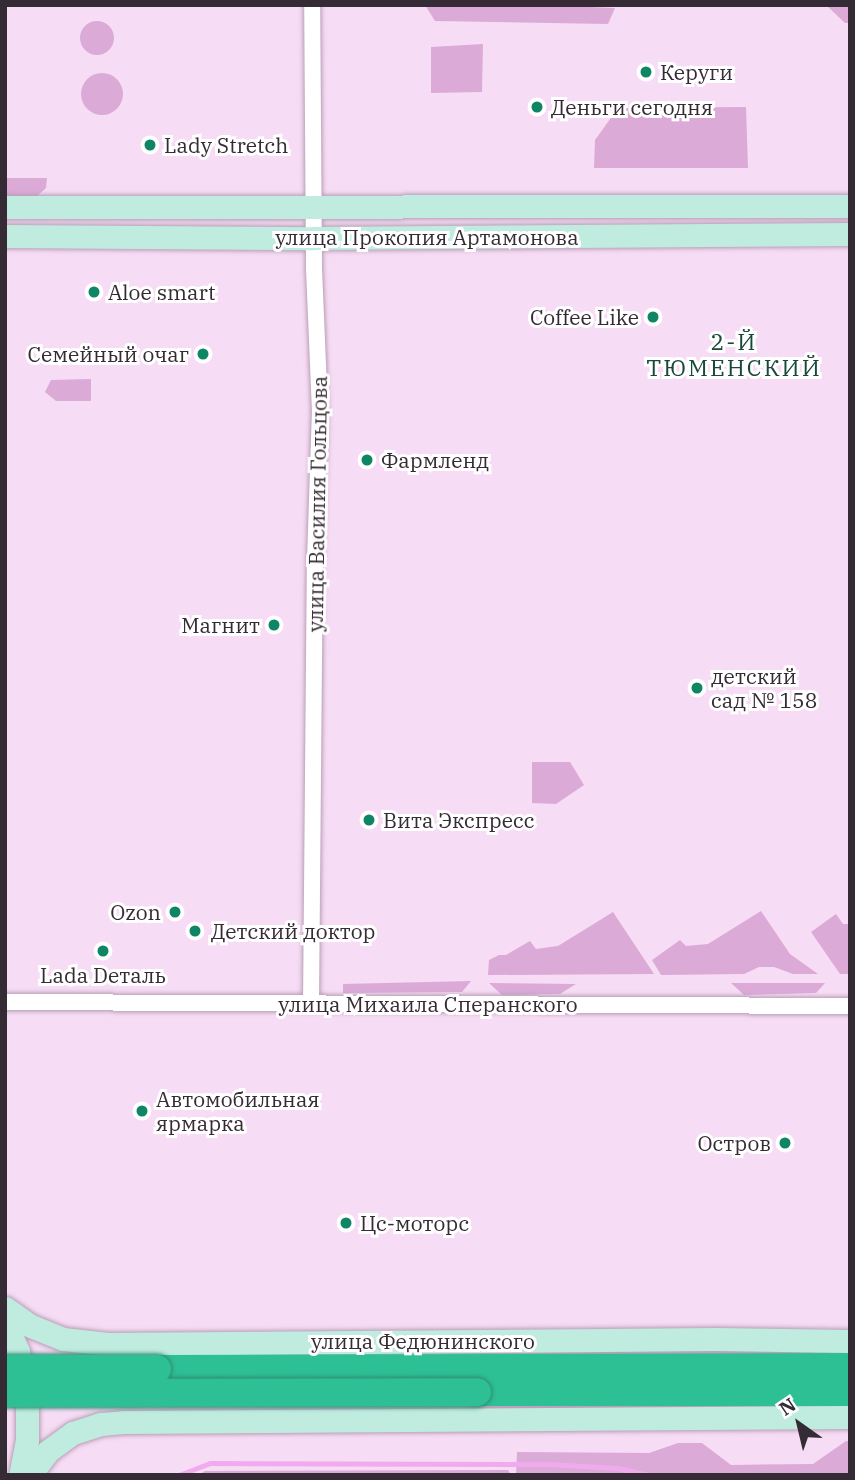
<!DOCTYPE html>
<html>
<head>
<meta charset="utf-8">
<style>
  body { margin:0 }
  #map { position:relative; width:855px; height:1480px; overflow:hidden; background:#f7dcf5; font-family:"IBM Plex Serif",serif }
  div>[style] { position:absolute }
  .green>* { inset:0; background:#dbaad7 }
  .round { border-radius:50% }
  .stream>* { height:4.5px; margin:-2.25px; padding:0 2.25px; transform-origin:2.25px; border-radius:2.25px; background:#f2aaef }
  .roads { filter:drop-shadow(0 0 2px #b89fb6) drop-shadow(0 0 2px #b89fb6) }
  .street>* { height:16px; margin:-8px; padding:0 8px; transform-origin:8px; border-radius:8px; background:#fff }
  .secondary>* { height:23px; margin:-11.5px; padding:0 11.5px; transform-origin:11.5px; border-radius:11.5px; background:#c0ecdf }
  .highway>* { height:28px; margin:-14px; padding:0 14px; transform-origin:14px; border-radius:14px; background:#2dc095 }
  .bridges { filter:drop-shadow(0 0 2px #308c73) drop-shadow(0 0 2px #308c73) }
  .highway-bridge>* { height:28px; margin:-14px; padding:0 14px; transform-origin:14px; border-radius:14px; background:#2dc095 }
  .dots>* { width:19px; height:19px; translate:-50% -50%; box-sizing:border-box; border:4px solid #fff; border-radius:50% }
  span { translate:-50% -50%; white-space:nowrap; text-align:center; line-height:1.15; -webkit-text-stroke:6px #fff; paint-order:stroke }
  .poi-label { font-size:21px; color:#352b34 }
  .left { translate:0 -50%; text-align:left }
  .right { translate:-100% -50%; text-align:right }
  .street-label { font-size:21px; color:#352b34 }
  .neighbourhood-label { font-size:23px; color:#174838; letter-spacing:2px }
  .frame { position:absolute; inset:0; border:7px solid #352b34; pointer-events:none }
  .north { position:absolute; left:764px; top:1389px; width:70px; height:70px; -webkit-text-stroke:5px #fff; paint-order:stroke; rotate:326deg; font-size:19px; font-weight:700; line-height:28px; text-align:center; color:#352b34 }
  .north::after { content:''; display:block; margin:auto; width:24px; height:32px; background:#352b34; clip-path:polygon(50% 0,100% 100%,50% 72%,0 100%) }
</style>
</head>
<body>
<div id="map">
  <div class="green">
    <div style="clip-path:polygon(425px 5px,542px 5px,615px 8px,608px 24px,435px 21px)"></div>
    <div style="clip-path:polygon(826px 5px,850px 5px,850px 23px,845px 23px)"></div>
    <div class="round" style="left:80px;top:21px;width:34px;height:34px"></div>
    <div style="clip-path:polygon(483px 44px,482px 92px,431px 93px,431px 47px)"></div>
    <div class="round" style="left:81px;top:73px;width:42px;height:42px"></div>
    <div style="clip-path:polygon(746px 107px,748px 168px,594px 168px,595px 140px,618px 108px)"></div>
    <div style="clip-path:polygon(5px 178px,47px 178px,46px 188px,37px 196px,5px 197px)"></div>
    <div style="clip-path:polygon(91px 379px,91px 401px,56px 401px,45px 392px,51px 380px)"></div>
    <div style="clip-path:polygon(532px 762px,570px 762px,584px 785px,556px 804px,532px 803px)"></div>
    <div style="clip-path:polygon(761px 911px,790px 954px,818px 974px,793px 974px,774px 967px,759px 967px,744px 974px,661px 975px,652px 960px,680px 940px,686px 946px,708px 944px)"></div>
    <div style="clip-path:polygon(613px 912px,654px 974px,488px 975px,489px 960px,499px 955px,506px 955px,530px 941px,536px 949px,558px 946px)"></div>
    <div style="clip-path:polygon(836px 914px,843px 924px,850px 924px,850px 974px,840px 974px,811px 932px)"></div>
    <div style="clip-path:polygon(471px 981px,462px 992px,343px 993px,343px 984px)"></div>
    <div style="clip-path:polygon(489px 983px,576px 984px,560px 994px,502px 995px)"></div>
    <div style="clip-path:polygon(731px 983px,825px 983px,816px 993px,744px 995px)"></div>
    <div style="clip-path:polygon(846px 1441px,850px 1441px,850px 1475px,516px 1475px,517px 1452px,649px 1453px,678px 1443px,702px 1443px,731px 1465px,813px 1464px)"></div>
    <div style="clip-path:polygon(508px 1470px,511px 1475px,199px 1475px,205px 1471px)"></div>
  </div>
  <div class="stream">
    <div style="left:179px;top:1475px;width:33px;rotate:-21deg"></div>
    <div style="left:210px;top:1463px;width:338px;rotate:0.2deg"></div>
    <div style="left:548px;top:1464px;width:70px;rotate:3.3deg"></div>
    <div style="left:618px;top:1468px;width:32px;rotate:13deg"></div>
  </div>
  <div class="roads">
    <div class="street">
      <div style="left:5px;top:1002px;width:845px;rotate:0.27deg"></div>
      <div style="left:311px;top:1004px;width:444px;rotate:-89.5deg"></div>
      <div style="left:315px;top:560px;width:148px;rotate:-88.1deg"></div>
      <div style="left:320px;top:412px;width:145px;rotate:-92.4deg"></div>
      <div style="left:314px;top:267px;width:262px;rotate:-90.4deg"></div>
    </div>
    <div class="secondary">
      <div style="left:5px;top:207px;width:845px;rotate:-0.07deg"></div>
      <div style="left:5px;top:236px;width:309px;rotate:0.4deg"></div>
      <div style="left:314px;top:238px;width:536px;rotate:-0.43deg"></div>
      <div style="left:5px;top:1308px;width:32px;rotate:35deg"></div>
      <div style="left:31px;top:1326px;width:35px;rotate:22deg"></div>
      <div style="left:63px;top:1339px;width:45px;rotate:6.3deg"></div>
      <div style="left:108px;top:1344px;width:607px;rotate:-0.47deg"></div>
      <div style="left:715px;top:1339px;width:135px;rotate:0.8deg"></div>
      <div style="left:5px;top:1322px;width:32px;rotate:66deg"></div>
      <div style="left:18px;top:1351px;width:45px;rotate:78.4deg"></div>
      <div style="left:27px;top:1395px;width:45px;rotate:90deg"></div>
      <div style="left:27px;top:1440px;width:36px;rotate:101deg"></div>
      <div style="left:30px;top:1475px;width:30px;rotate:-53deg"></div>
      <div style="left:48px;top:1451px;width:31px;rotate:-36deg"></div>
      <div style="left:73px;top:1433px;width:29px;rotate:-18deg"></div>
      <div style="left:101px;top:1424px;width:22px;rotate:-5deg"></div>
      <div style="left:123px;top:1422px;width:727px;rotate:-0.39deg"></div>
    </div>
    <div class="highway">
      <div style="left:157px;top:1369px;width:693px;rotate:-0.17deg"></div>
      <div style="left:477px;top:1392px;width:373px"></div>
    </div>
  </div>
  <div class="bridges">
    <div class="highway-bridge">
      <div style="left:5px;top:1369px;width:152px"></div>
      <div style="left:5px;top:1393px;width:472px;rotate:-0.1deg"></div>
    </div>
  </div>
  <div class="dots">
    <div style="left:646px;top:72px;background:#0e8565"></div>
    <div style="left:537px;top:107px;background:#0e8565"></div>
    <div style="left:150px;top:145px;background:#0e8565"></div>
    <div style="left:94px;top:292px;background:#0e8565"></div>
    <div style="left:653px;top:317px;background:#0e8565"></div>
    <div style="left:203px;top:354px;background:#0e8565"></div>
    <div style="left:367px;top:460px;background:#0e8565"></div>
    <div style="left:274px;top:625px;background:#0e8565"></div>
    <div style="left:697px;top:688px;background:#0e8565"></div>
    <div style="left:369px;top:820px;background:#0e8565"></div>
    <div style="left:175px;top:912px;background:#0e8565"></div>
    <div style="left:195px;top:931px;background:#0e8565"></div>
    <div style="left:103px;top:951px;background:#0e8565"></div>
    <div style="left:142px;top:1111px;background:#0e8565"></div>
    <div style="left:785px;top:1143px;background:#0e8565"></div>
    <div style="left:346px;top:1223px;background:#0e8565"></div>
  </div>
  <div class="poi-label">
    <span class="left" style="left:660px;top:72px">Керуги</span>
    <span class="left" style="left:551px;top:107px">Деньги сегодня</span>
    <span class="left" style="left:164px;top:145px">Lady Stretch</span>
    <span class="left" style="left:108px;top:292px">Aloe smart</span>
    <span class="right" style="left:639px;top:317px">Coffee Like</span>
    <span class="right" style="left:189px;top:354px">Семейный очаг</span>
    <span class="left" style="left:381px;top:460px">Фармленд</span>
    <span class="right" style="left:260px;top:625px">Магнит</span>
    <span class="left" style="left:711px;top:688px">детский<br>сад № 158</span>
    <span class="left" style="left:383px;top:820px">Вита Экспресс</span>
    <span class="right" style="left:161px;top:912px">Ozon</span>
    <span class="left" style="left:211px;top:931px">Детский доктор</span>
    <span style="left:103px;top:975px">Lada Dеталь</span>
    <span class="left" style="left:156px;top:1111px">Автомобильная<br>ярмарка</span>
    <span class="right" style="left:771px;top:1143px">Остров</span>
    <span class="left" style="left:360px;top:1223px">Цс-моторс</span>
  </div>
  <div class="street-label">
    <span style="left:427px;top:237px">улица Прокопия Артамонова</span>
    <span style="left:317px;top:504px;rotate:-89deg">улица Василия Гольцова</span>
    <span style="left:428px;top:1004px">улица Михаила Сперанского</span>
    <span style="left:423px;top:1341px">улица Федюнинского</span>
  </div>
  <div class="neighbourhood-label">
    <span style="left:734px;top:354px">2-Й<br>ТЮМЕНСКИЙ</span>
  </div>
  <div class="frame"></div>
  <div class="north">N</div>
</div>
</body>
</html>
